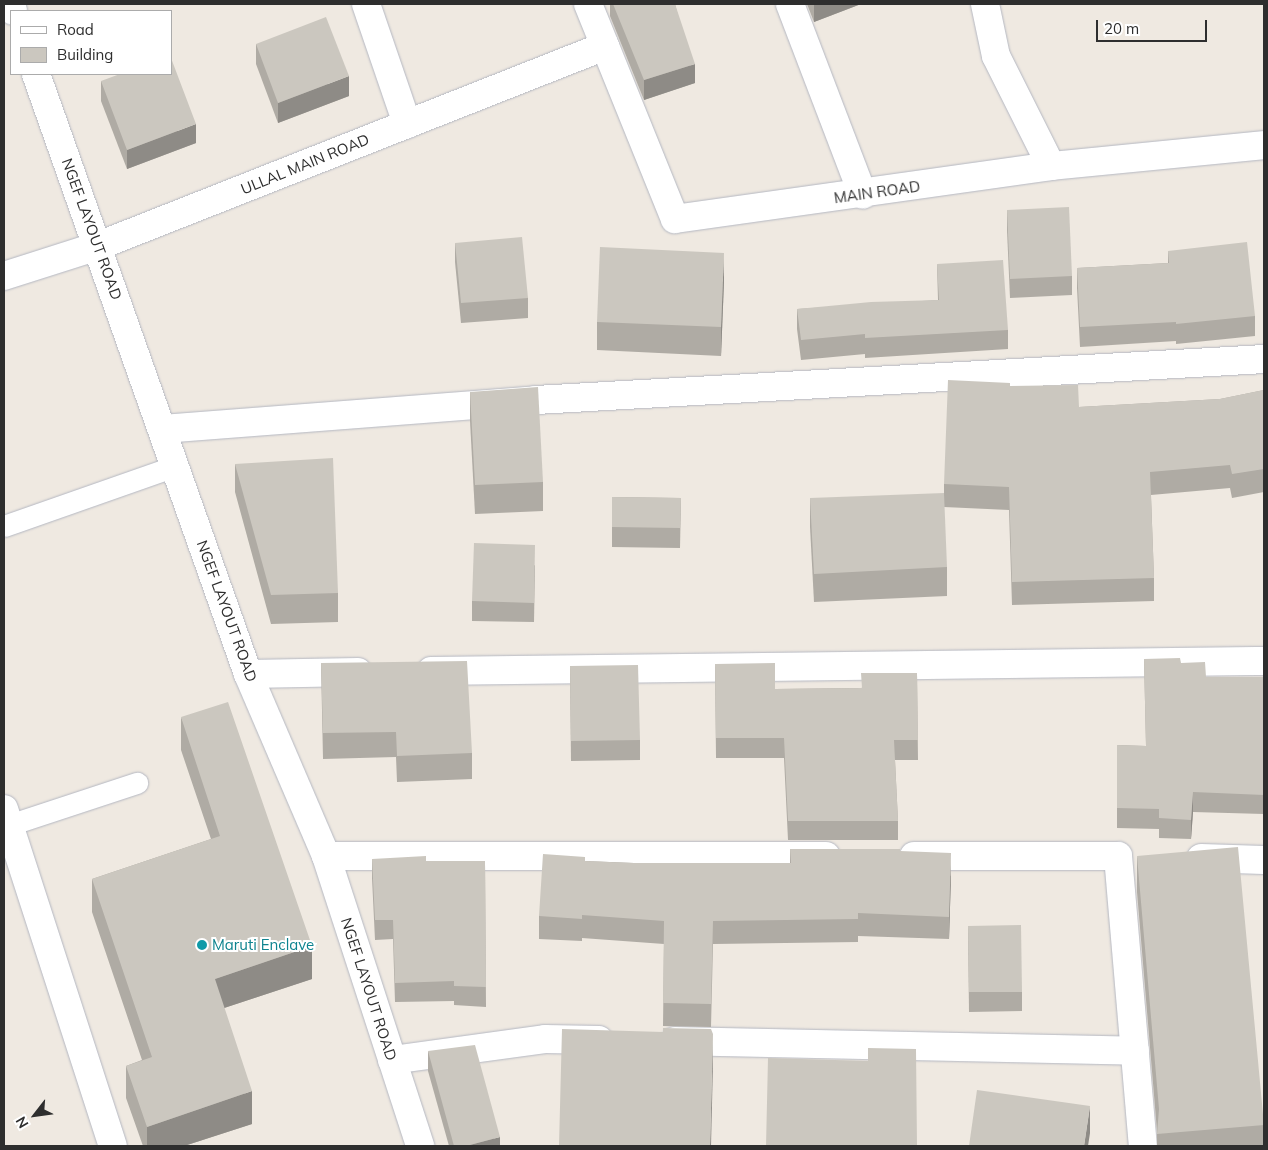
<!DOCTYPE html>
<html>
<head>
<meta charset="utf-8">
<style>
  body { margin:0 }
  #map { position:relative; width:1268px; height:1150px; overflow:hidden; background:#efe9e1; font-family:Mulish,sans-serif }
  div>[style] { position:absolute }
  .roads { filter:drop-shadow(0 0 1px #b4b7c1) drop-shadow(0 0 1px #b4b7c1) }
  .lane>* { height:21px; margin:-10.5px; padding:0 10.5px; transform-origin:10.5px; border-radius:10.5px; background:#fff }
  .street>* { height:28px; margin:-14px; padding:0 14px; transform-origin:14px; border-radius:14px; background:#fff }
  .secondary>* { height:28px; margin:-14px; padding:0 14px; transform-origin:14px; border-radius:14px; background:#fff }
  .wall>* { inset:0; background:#afaba4 }
  .shaded-wall>* { inset:0; background:#8e8b86 }
  .building>* { inset:0; background:#cbc7bf }
  .dots>* { width:14px; height:14px; translate:-50% -50%; box-sizing:border-box; border:2px solid #fff; border-radius:50% }
  span { translate:-50% -50%; white-space:nowrap; text-align:center; line-height:1.15; -webkit-text-stroke:4px #fff; paint-order:stroke }
  .street-label { font-size:15px; color:#2e2e2e }
  .culture-label { font-size:15px; color:#0d838f }
  .left { translate:0 -50%; text-align:left }
  .frame { position:absolute; inset:0; border:5px solid #2e2e2e; pointer-events:none }
  .legend { position:absolute; left:10px; top:10px; width:162px; height:65px; box-sizing:border-box; background:#fff; border:1px solid #ababab; margin:0; padding:6px 9px; list-style:none; font-size:15px; color:#2e2e2e }
  .legend li { display:flex; align-items:center; gap:10px; height:25px }
  .legend b { width:25px; border:1px solid #ababab }
  .north { position:absolute; left:10px; top:1090px; width:50px; height:50px; -webkit-text-stroke:4px #fff; paint-order:stroke; rotate:240deg; font-size:14px; font-weight:700; line-height:20px; text-align:center; color:#2e2e2e }
  .north::after { content:''; display:block; margin:auto; width:18px; height:22px; background:#2e2e2e; clip-path:polygon(50% 0,100% 100%,50% 72%,0 100%) }
  .scale { position:absolute; left:1096px; top:20px; width:111px; height:22px; box-sizing:border-box; border:2px solid #2e2e2e; border-top:0; padding-left:6px; font-size:15px; line-height:18px; white-space:nowrap; color:#2e2e2e; -webkit-text-stroke:4px #fff; paint-order:stroke }
</style>
</head>
<body>
<div id="map">
  <div class="roads">
    <div class="lane">
      <div style="left:4px;top:526px;width:181px;rotate:-19.3deg"></div>
      <div style="left:9px;top:825px;width:135px;rotate:-18.2deg"></div>
    </div>
    <div class="street">
      <div style="left:366px;top:4px;width:127px;rotate:71.1deg"></div>
      <div style="left:588px;top:4px;width:232px;rotate:68deg"></div>
      <div style="left:675px;top:219px;width:380px;rotate:-8deg"></div>
      <div style="left:1051px;top:166px;width:214px;rotate:-5.6deg"></div>
      <div style="left:790px;top:4px;width:204px;rotate:69.1deg"></div>
      <div style="left:985px;top:4px;width:53px;rotate:78.1deg"></div>
      <div style="left:996px;top:56px;width:123px;rotate:63.4deg"></div>
      <div style="left:4px;top:276px;width:99px;rotate:-17.7deg"></div>
      <div style="left:98px;top:246px;width:545px;rotate:-21.53deg"></div>
      <div style="left:163px;top:429px;width:374px;rotate:-4.4deg"></div>
      <div style="left:536px;top:400px;width:729px;rotate:-3.22deg"></div>
      <div style="left:431px;top:671px;width:833px;rotate:-0.69deg"></div>
      <div style="left:248px;top:674px;width:110px;rotate:-1deg"></div>
      <div style="left:4px;top:809px;width:354px;rotate:72.1deg"></div>
      <div style="left:326px;top:856px;width:500px"></div>
      <div style="left:914px;top:856px;width:204px"></div>
      <div style="left:1118px;top:856px;width:291px;rotate:85.1deg"></div>
      <div style="left:1201px;top:858px;width:63px;rotate:1.8deg"></div>
      <div style="left:675px;top:1041px;width:460px;rotate:1.2deg"></div>
      <div style="left:392px;top:1060px;width:154px;rotate:-7.8deg"></div>
      <div style="left:545px;top:1039px;width:54px;rotate:1.1deg"></div>
    </div>
    <div class="secondary">
      <div style="left:11px;top:4px;width:7px;rotate:74deg"></div>
      <div style="left:36px;top:74px;width:636px;rotate:70.54deg"></div>
      <div style="left:248px;top:674px;width:198px;rotate:66.8deg"></div>
      <div style="left:326px;top:856px;width:305px;rotate:72deg"></div>
    </div>
  </div>
  <div class="wall">
    <div style="clip-path:polygon(610px 4px,675px 4px,695px 83px,644px 100px,610px 16px)"></div>
    <div style="clip-path:polygon(807px 4px,861px 4px,814px 22px)"></div>
    <div style="clip-path:polygon(256px 44px,349px 96px,278px 123px,256px 64px)"></div>
    <div style="clip-path:polygon(101px 81px,196px 143px,127px 169px,101px 101px)"></div>
    <div style="clip-path:polygon(1007px 210px,1072px 276px,1072px 295px,1010px 298px,1007px 230px)"></div>
    <div style="clip-path:polygon(455px 243px,528px 298px,528px 318px,461px 323px,455px 262px)"></div>
    <div style="clip-path:polygon(1168px 251px,1255px 316px,1255px 336px,1176px 344px,1176px 341px,1080px 347px,1077px 288px,1077px 268px,1168px 263px)"></div>
    <div style="clip-path:polygon(937px 264px,1008px 330px,1008px 349px,865px 358px,865px 354px,801px 360px,797px 329px,797px 309px,938px 300px)"></div>
    <div style="clip-path:polygon(724px 281px,721px 356px,597px 350px,597px 322px)"></div>
    <div style="clip-path:polygon(1010px 386px,1079px 407px,1220px 399px,1264px 390px,1264px 492px,1232px 498px,1230px 488px,1151px 495px,1154px 578px,1154px 601px,1012px 605px,1009px 510px,944px 507px,944px 484px)"></div>
    <div style="clip-path:polygon(470px 392px,543px 482px,543px 511px,475px 514px,470px 421px)"></div>
    <div style="clip-path:polygon(235px 464px,338px 593px,338px 622px,271px 624px,235px 492px)"></div>
    <div style="clip-path:polygon(612px 497px,681px 498px,680px 548px,612px 547px)"></div>
    <div style="clip-path:polygon(810px 498px,947px 567px,947px 596px,814px 602px,810px 527px)"></div>
    <div style="clip-path:polygon(535px 565px,534px 622px,472px 621px,472px 601px)"></div>
    <div style="clip-path:polygon(1144px 659px,1181px 663px,1206px 677px,1264px 677px,1264px 814px,1193px 812px,1191px 839px,1159px 838px,1159px 829px,1117px 828px,1117px 745px,1146px 746px)"></div>
    <div style="clip-path:polygon(321px 663px,472px 753px,472px 779px,397px 782px,396px 757px,323px 759px)"></div>
    <div style="clip-path:polygon(715px 664px,775px 689px,861px 688px,917px 673px,918px 760px,895px 760px,898px 821px,898px 840px,788px 840px,784px 758px,716px 758px)"></div>
    <div style="clip-path:polygon(570px 666px,640px 740px,640px 760px,571px 761px)"></div>
    <div style="clip-path:polygon(181px 717px,312px 979px,224px 1008px,252px 1124px,184px 1146px,143px 1146px,126px 1098px,126px 1066px,142px 1060px,92px 912px,92px 879px,211px 839px,181px 750px)"></div>
    <div style="clip-path:polygon(790px 849px,900px 851px,951px 876px,949px 939px,858px 936px,858px 942px,713px 944px,711px 1027px,663px 1026px,664px 944px,582px 938px,582px 941px,539px 939px,539px 916px,585px 861px,634px 863px,790px 863px)"></div>
    <div style="clip-path:polygon(1137px 856px,1264px 1125px,1264px 1146px,1157px 1146px,1157px 1131px,1137px 892px)"></div>
    <div style="clip-path:polygon(372px 859px,426px 861px,485px 861px,486px 1007px,454px 1005px,454px 1001px,395px 1002px,393px 939px,375px 940px,372px 878px)"></div>
    <div style="clip-path:polygon(968px 926px,1022px 992px,1022px 1011px,969px 1012px)"></div>
    <div style="clip-path:polygon(428px 1051px,500px 1146px,449px 1146px,428px 1071px)"></div>
  </div>
  <div class="shaded-wall">
    <div style="clip-path:polygon(814px 4px,861px 4px,814px 22px)"></div>
    <div style="clip-path:polygon(695px 64px,695px 83px,644px 100px,644px 80px)"></div>
    <div style="clip-path:polygon(349px 76px,349px 96px,278px 123px,278px 103px)"></div>
    <div style="clip-path:polygon(196px 124px,196px 143px,127px 169px,127px 150px)"></div>
    <div style="clip-path:polygon(724px 253px,724px 281px,721px 356px,721px 327px)"></div>
    <div style="clip-path:polygon(1193px 792px,1193px 812px,1191px 839px,1191px 820px)"></div>
    <div style="clip-path:polygon(951px 853px,951px 876px,949px 939px,949px 917px)"></div>
    <div style="clip-path:polygon(312px 946px,312px 979px,215px 1011px,215px 979px)"></div>
    <div style="clip-path:polygon(713px 1034px,713px 1063px,711px 1146px,710px 1146px)"></div>
    <div style="clip-path:polygon(252px 1091px,252px 1124px,184px 1146px,147px 1146px,147px 1127px)"></div>
    <div style="clip-path:polygon(1090px 1106px,1090px 1133px,1088px 1146px,1084px 1146px)"></div>
    <div style="clip-path:polygon(500px 1137px,500px 1146px,466px 1146px)"></div>
  </div>
  <div class="building">
    <div style="clip-path:polygon(613px 4px,675px 4px,695px 64px,644px 80px)"></div>
    <div style="clip-path:polygon(326px 17px,349px 76px,278px 103px,256px 44px)"></div>
    <div style="clip-path:polygon(171px 58px,196px 124px,127px 150px,101px 81px,120px 74px,171px 74px)"></div>
    <div style="clip-path:polygon(1069px 207px,1072px 276px,1010px 279px,1007px 210px)"></div>
    <div style="clip-path:polygon(522px 237px,528px 298px,461px 303px,455px 243px)"></div>
    <div style="clip-path:polygon(1247px 242px,1255px 316px,1176px 324px,1176px 322px,1080px 327px,1077px 268px,1169px 263px,1168px 251px)"></div>
    <div style="clip-path:polygon(600px 247px,724px 253px,721px 327px,597px 322px)"></div>
    <div style="clip-path:polygon(1003px 260px,1008px 330px,865px 338px,865px 334px,801px 340px,797px 309px,871px 302px,939px 300px,937px 264px)"></div>
    <div style="clip-path:polygon(948px 380px,1010px 383px,1010px 386px,1078px 385px,1079px 407px,1220px 399px,1264px 390px,1264px 469px,1232px 474px,1230px 465px,1150px 472px,1154px 578px,1012px 582px,1009px 487px,944px 484px)"></div>
    <div style="clip-path:polygon(538px 387px,543px 482px,475px 485px,470px 392px)"></div>
    <div style="clip-path:polygon(333px 458px,338px 593px,271px 595px,235px 464px)"></div>
    <div style="clip-path:polygon(944px 493px,947px 567px,814px 574px,810px 498px)"></div>
    <div style="clip-path:polygon(612px 497px,681px 498px,680px 528px,612px 527px)"></div>
    <div style="clip-path:polygon(474px 543px,535px 545px,534px 603px,472px 601px)"></div>
    <div style="clip-path:polygon(1180px 658px,1181px 663px,1205px 662px,1206px 677px,1264px 677px,1264px 795px,1193px 792px,1191px 820px,1159px 818px,1159px 809px,1117px 808px,1117px 745px,1146px 746px,1144px 659px)"></div>
    <div style="clip-path:polygon(467px 661px,472px 753px,397px 756px,396px 732px,323px 733px,321px 663px)"></div>
    <div style="clip-path:polygon(775px 663px,775px 689px,862px 688px,861px 673px,917px 673px,918px 740px,894px 740px,898px 821px,788px 821px,784px 738px,716px 738px,715px 664px)"></div>
    <div style="clip-path:polygon(638px 665px,640px 740px,571px 741px,570px 666px)"></div>
    <div style="clip-path:polygon(228px 702px,312px 946px,215px 979px,252px 1091px,147px 1127px,126px 1066px,152px 1057px,92px 879px,220px 836px,181px 717px)"></div>
    <div style="clip-path:polygon(1238px 847px,1264px 1125px,1157px 1134px,1159px 1109px,1137px 856px)"></div>
    <div style="clip-path:polygon(790px 849px,900px 849px,900px 851px,951px 853px,949px 917px,858px 913px,858px 919px,713px 921px,711px 1004px,663px 1003px,664px 921px,582px 915px,582px 919px,539px 916px,543px 854px,585px 857px,585px 861px,634px 863px,791px 863px)"></div>
    <div style="clip-path:polygon(426px 856px,426px 861px,485px 861px,486px 987px,454px 986px,454px 981px,395px 983px,393px 920px,375px 920px,372px 859px)"></div>
    <div style="clip-path:polygon(1021px 925px,1022px 992px,969px 992px,968px 926px)"></div>
    <div style="clip-path:polygon(663px 1028px,711px 1029px,713px 1034px,710px 1146px,613px 1145px,613px 1146px,559px 1146px,562px 1029px,663px 1032px)"></div>
    <div style="clip-path:polygon(475px 1045px,500px 1137px,466px 1146px,454px 1146px,428px 1051px)"></div>
    <div style="clip-path:polygon(868px 1048px,916px 1049px,917px 1146px,766px 1146px,768px 1058px,868px 1061px)"></div>
    <div style="clip-path:polygon(977px 1090px,1090px 1106px,1084px 1146px,969px 1146px)"></div>
  </div>
  <div class="dots">
    <div style="left:202px;top:945px;background:#0f9aa8"></div>
  </div>
  <div class="street-label">
    <span style="left:305px;top:164px;rotate:-22deg">ULLAL MAIN ROAD</span>
    <span style="left:877px;top:192px;rotate:-8deg">MAIN ROAD</span>
    <span style="left:92px;top:229px;rotate:70deg">NGEF LAYOUT ROAD</span>
    <span style="left:227px;top:611px;rotate:70deg">NGEF LAYOUT ROAD</span>
    <span style="left:369px;top:989px;rotate:72deg">NGEF LAYOUT ROAD</span>
  </div>
  <div class="culture-label">
    <span class="left" style="left:212px;top:945px">Maruti Enclave</span>
  </div>
  <div class="frame"></div>
  <ul class="legend">
  <li><b style="height:6px;background:#fff"></b>Road</li>
  <li><b style="height:14px;background:#cbc7bf"></b>Building</li>
  </ul>
  <div class="north">N</div>
  <div class="scale">20 m</div>
</div>
</body>
</html>
